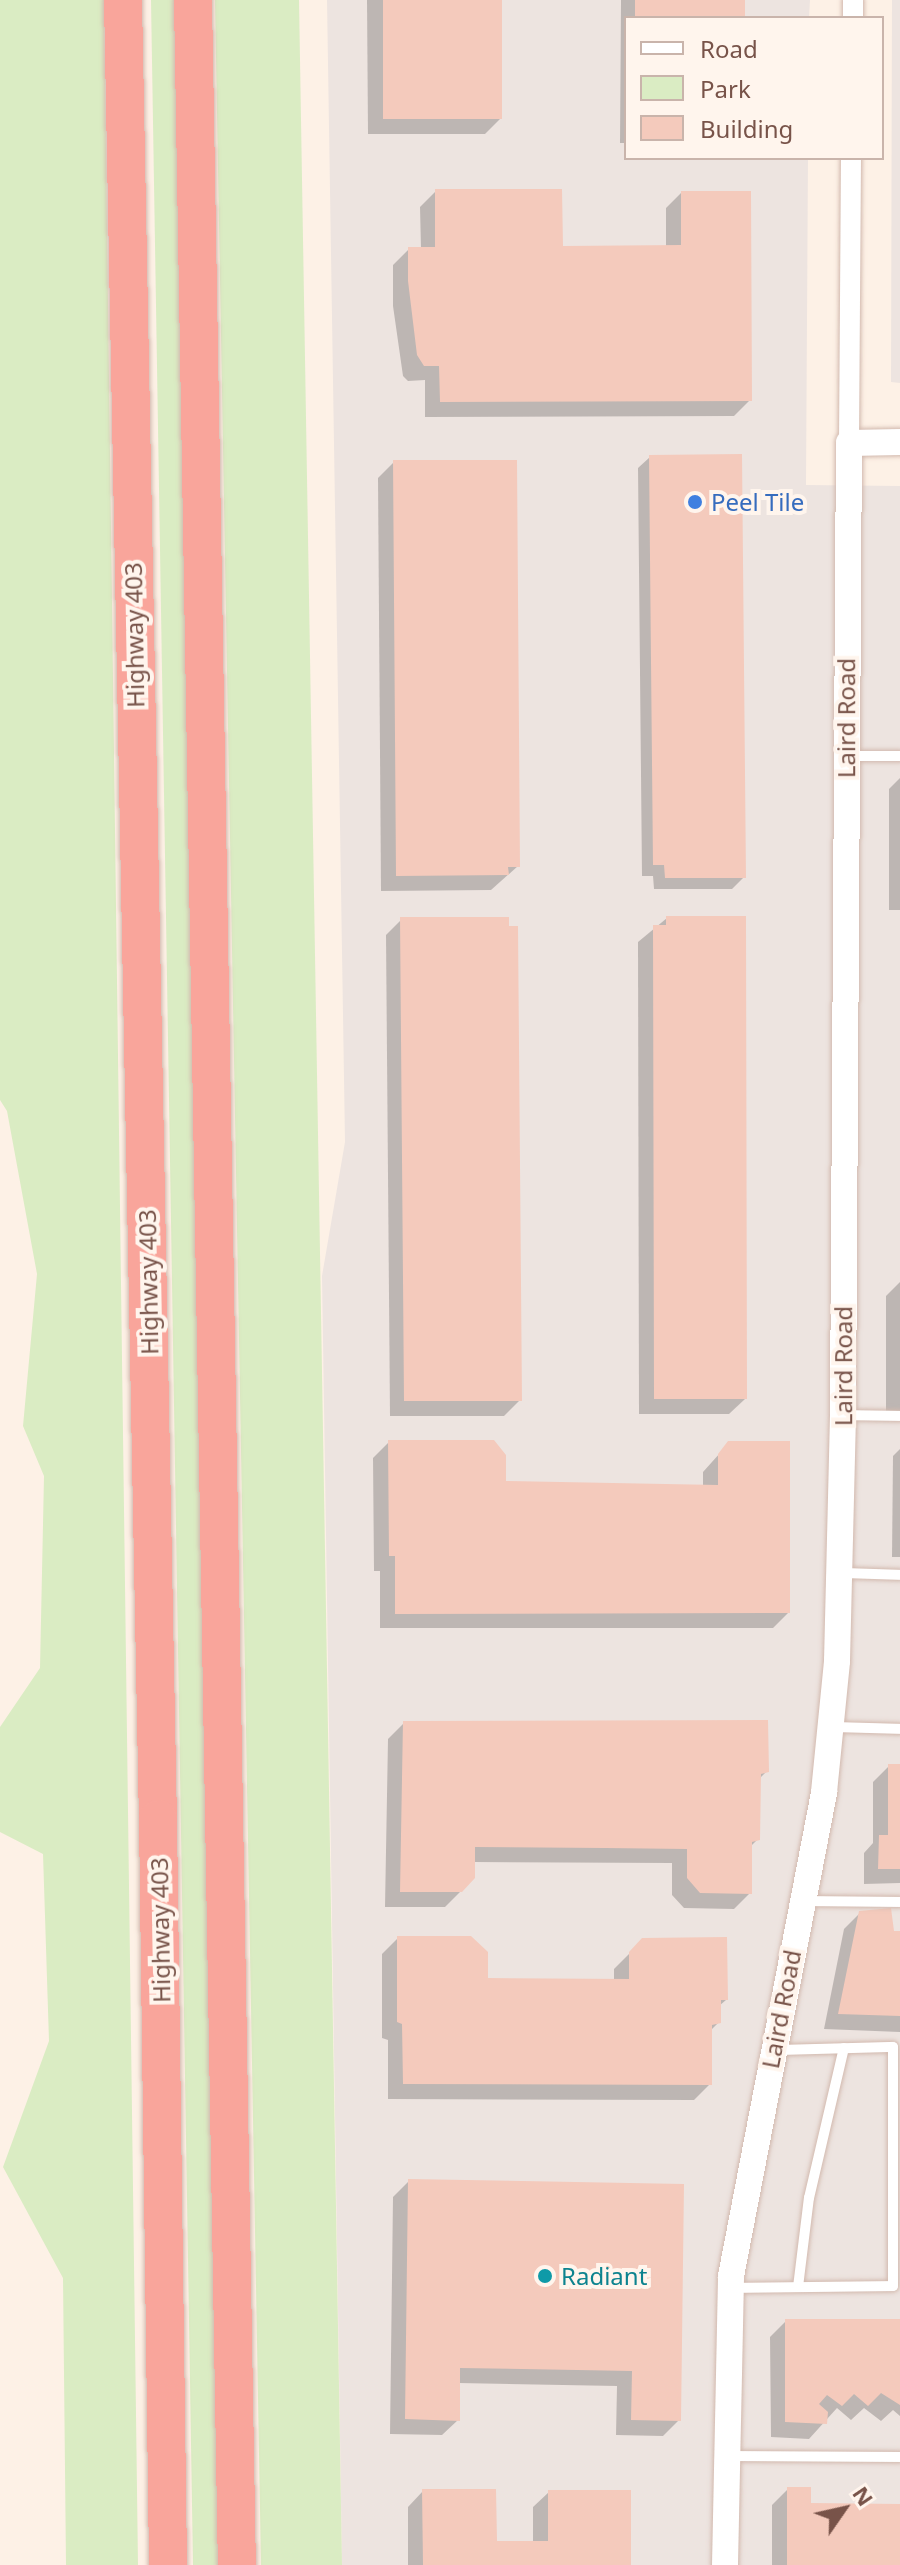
<!DOCTYPE html>
<html>
<head>
<meta charset="utf-8">
<style>
  body { margin:0 }
  #map { position:relative; width:900px; height:2565px; overflow:hidden; background:#fdf1e6; font-family:"Noto Sans",sans-serif }
  div>[style] { position:absolute }
  .industrial>* { inset:0; background:#ede4e0 }
  .green>* { inset:0; background:#daecc3 }
  .shadow>* { inset:0; background:#0003 }
  .building>* { inset:0; background:#f4cabc }
  .roads { filter:drop-shadow(0 0 2px #d2b9ae) drop-shadow(0 0 2px #d2b9ae) }
  .service>* { height:10px; margin:-5px; padding:0 5px; transform-origin:5px; border-radius:5px; background:#fff }
  .minor>* { height:20px; margin:-10px; padding:0 10px; transform-origin:10px; border-radius:10px; background:#fff }
  .tertiary>* { height:26px; margin:-13px; padding:0 13px; transform-origin:13px; border-radius:13px; background:#fff }
  .motorway>* { height:38px; margin:-19px; padding:0 19px; transform-origin:19px; border-radius:19px; background:#f9a59b }
  .dots>* { width:22px; height:22px; translate:-50% -50%; box-sizing:border-box; border:4px solid #fff5ed; border-radius:50% }
  span { translate:-50% -50%; white-space:nowrap; text-align:center; line-height:1.15; -webkit-text-stroke:8px #fff5ed; paint-order:stroke }
  .shop-label { font-size:24px; color:#366cbe }
  .left { translate:0 -50%; text-align:left }
  .street-label { font-size:24px; color:#785349 }
  .culture-label { font-size:24px; color:#0d838f }
  .legend { position:absolute; left:624px; top:16px; width:260px; height:144px; box-sizing:border-box; background:#fff5ed; border:2px solid #c9b4ab; margin:0; padding:10px 14px; list-style:none; font-size:24px; color:#785349 }
  .legend li { display:flex; align-items:center; gap:16px; height:40px }
  .legend b { width:40px; border:2px solid #c9b4ab }
  .north { position:absolute; left:804px; top:2469px; width:80px; height:80px; -webkit-text-stroke:6px #fff5ed; paint-order:stroke; rotate:56deg; font-size:22px; font-weight:700; line-height:32px; text-align:center; color:#785349 }
  .north::after { content:''; display:block; margin:auto; width:28px; height:36px; background:#785349; clip-path:polygon(50% 0,100% 100%,50% 72%,0 100%) }
</style>
</head>
<body>
<div id="map">
  <div class="industrial">
    <div style="clip-path:polygon(327px 0,810px 0,809px 18px,626px 18px,626px 158px,808px 158px,806px 485px,900px 486px,900px 2565px,342px 2565px,322px 1276px,345px 1142px)"></div>
    <div style="clip-path:polygon(892px 0,900px 0,900px 383px,891px 382px)"></div>
  </div>
  <div class="green">
    <div style="clip-path:polygon(0 0,104px 0,138px 2565px,66px 2565px,63px 2278px,3px 2167px,49px 2041px,43px 1854px,0 1832px,0 1727px,40px 1668px,44px 1476px,23px 1426px,37px 1274px,7px 1111px,0 1100px)"></div>
    <div style="clip-path:polygon(151px 0,179px 0,224px 2565px,193px 2565px)"></div>
    <div style="clip-path:polygon(215px 0,299px 0,342px 2565px,261px 2565px)"></div>
  </div>
  <div class="shadow">
    <div style="clip-path:polygon(367px 0,500px 0,500px 119px,485px 134px,368px 134px)"></div>
    <div style="clip-path:polygon(621px 0,743px 0,743px 18px,626px 18px,626px 143px,620px 143px)"></div>
    <div style="clip-path:polygon(436px 191px,561px 248px,666px 247px,666px 208px,681px 193px,750px 400px,734px 416px,425px 417px,425px 380px,408px 381px,403px 376px,393px 306px,393px 265px,409px 249px,421px 249px,420px 207px)"></div>
    <div style="clip-path:polygon(650px 457px,744px 877px,732px 889px,654px 889px,653px 876px,642px 876px,638px 468px)"></div>
    <div style="clip-path:polygon(394px 462px,518px 866px,491px 890px,381px 891px,378px 478px)"></div>
    <div style="clip-path:polygon(900px 778px,900px 910px,889px 910px,889px 789px)"></div>
    <div style="clip-path:polygon(667px 918px,745px 1399px,729px 1414px,639px 1414px,638px 942px)"></div>
    <div style="clip-path:polygon(401px 920px,520px 1400px,504px 1416px,390px 1416px,386px 935px)"></div>
    <div style="clip-path:polygon(900px 1282px,900px 1411px,886px 1411px,886px 1296px)"></div>
    <div style="clip-path:polygon(389px 1442px,504px 1483px,703px 1486px,703px 1472px,729px 1443px,788px 1613px,773px 1628px,380px 1628px,380px 1571px,374px 1571px,373px 1458px)"></div>
    <div style="clip-path:polygon(900px 1449px,900px 1557px,892px 1557px,893px 1456px)"></div>
    <div style="clip-path:polygon(404px 1723px,767px 1771px,759px 1779px,758px 1839px,750px 1847px,750px 1893px,734px 1909px,684px 1908px,672px 1895px,672px 1863px,473px 1862px,461px 1891px,445px 1907px,385px 1907px,388px 1739px)"></div>
    <div style="clip-path:polygon(889px 1766px,900px 1766px,900px 1883px,864px 1884px,864px 1853px,873px 1843px,873px 1782px)"></div>
    <div style="clip-path:polygon(860px 1913px,892px 1933px,900px 1933px,900px 2032px,824px 2029px,844px 1929px)"></div>
    <div style="clip-path:polygon(398px 1938px,486px 1980px,614px 1981px,614px 1969px,643px 1940px,726px 2000px,719px 2006px,719px 2022px,710px 2031px,710px 2084px,694px 2100px,388px 2099px,388px 2040px,382px 2038px,382px 1954px)"></div>
    <div style="clip-path:polygon(409px 2181px,682px 2186px,679px 2420px,663px 2436px,616px 2435px,617px 2386px,458px 2383px,458px 2420px,442px 2435px,390px 2434px,393px 2197px)"></div>
    <div style="clip-path:polygon(786px 2321px,900px 2321px,900px 2416px,893px 2410px,881px 2421px,864px 2408px,851px 2420px,837px 2408px,809px 2439px,771px 2437px,770px 2337px)"></div>
    <div style="clip-path:polygon(788px 2489px,809px 2505px,900px 2506px,900px 2565px,772px 2565px,772px 2505px)"></div>
    <div style="clip-path:polygon(423px 2491px,495px 2543px,533px 2543px,533px 2507px,549px 2492px,629px 2565px,408px 2565px,408px 2507px)"></div>
  </div>
  <div class="building">
    <div style="clip-path:polygon(383px 0,502px 0,502px 119px,383px 119px)"></div>
    <div style="clip-path:polygon(635px 0,745px 0,745px 18px,635px 18px)"></div>
    <div style="clip-path:polygon(435px 189px,562px 189px,563px 246px,681px 245px,681px 191px,751px 191px,752px 401px,440px 402px,439px 366px,424px 366px,417px 355px,408px 281px,408px 247px,435px 247px)"></div>
    <div style="clip-path:polygon(742px 454px,746px 878px,665px 878px,664px 865px,653px 865px,649px 455px)"></div>
    <div style="clip-path:polygon(393px 460px,517px 460px,520px 867px,508px 867px,509px 875px,396px 876px)"></div>
    <div style="clip-path:polygon(666px 916px,746px 916px,747px 1399px,654px 1399px,653px 925px,666px 925px)"></div>
    <div style="clip-path:polygon(400px 917px,509px 917px,509px 926px,518px 926px,522px 1401px,404px 1401px)"></div>
    <div style="clip-path:polygon(388px 1440px,494px 1440px,506px 1455px,506px 1481px,718px 1485px,718px 1454px,728px 1441px,790px 1441px,790px 1613px,395px 1614px,395px 1556px,389px 1556px)"></div>
    <div style="clip-path:polygon(768px 1720px,769px 1772px,761px 1774px,760px 1840px,752px 1842px,752px 1894px,700px 1893px,687px 1878px,687px 1849px,605px 1848px,475px 1847px,475px 1878px,462px 1892px,400px 1892px,403px 1721px)"></div>
    <div style="clip-path:polygon(888px 1764px,900px 1764px,900px 1869px,878px 1869px,879px 1835px,888px 1835px)"></div>
    <div style="clip-path:polygon(891px 1908px,894px 1931px,900px 1931px,900px 2016px,838px 2014px,859px 1911px)"></div>
    <div style="clip-path:polygon(397px 1936px,471px 1936px,488px 1952px,488px 1978px,629px 1979px,629px 1952px,642px 1938px,727px 1937px,728px 2000px,721px 2000px,721px 2023px,712px 2025px,712px 2085px,403px 2084px,402px 2024px,397px 2022px)"></div>
    <div style="clip-path:polygon(408px 2179px,684px 2184px,681px 2421px,631px 2420px,632px 2371px,460px 2368px,460px 2421px,405px 2419px)"></div>
    <div style="clip-path:polygon(785px 2319px,900px 2319px,900px 2405px,881px 2393px,868px 2406px,854px 2394px,842px 2406px,827px 2395px,819px 2404px,828px 2412px,827px 2424px,785px 2422px)"></div>
    <div style="clip-path:polygon(787px 2487px,811px 2487px,811px 2503px,900px 2504px,900px 2565px,787px 2565px)"></div>
    <div style="clip-path:polygon(422px 2489px,496px 2489px,497px 2541px,548px 2541px,548px 2490px,631px 2490px,631px 2565px,423px 2565px)"></div>
  </div>
  <div class="roads">
    <div class="service">
      <div style="left:850px;top:756px;width:50px"></div>
      <div style="left:843px;top:1415px;width:57px;rotate:1deg"></div>
      <div style="left:841px;top:1573px;width:59px;rotate:1.9deg"></div>
      <div style="left:830px;top:1727px;width:70px;rotate:1.6deg"></div>
      <div style="left:806px;top:1901px;width:94px;rotate:0.6deg"></div>
      <div style="left:798px;top:2287px;width:90px;rotate:-83deg"></div>
      <div style="left:809px;top:2198px;width:154px;rotate:-76.9deg"></div>
      <div style="left:730px;top:2288px;width:163px;rotate:-0.7deg"></div>
      <div style="left:893px;top:2286px;width:239px;rotate:-90deg"></div>
      <div style="left:893px;top:2047px;width:118px;rotate:178.5deg"></div>
      <div style="left:730px;top:2456px;width:170px;rotate:0.3deg"></div>
    </div>
    <div class="minor">
      <div style="left:853px;top:18px;width:18px;rotate:-90deg"></div>
      <div style="left:849px;top:443px;width:285px;rotate:-89.6deg"></div>
    </div>
    <div class="tertiary">
      <div style="left:725px;top:2565px;width:289px;rotate:-88.8deg"></div>
      <div style="left:731px;top:2276px;width:493px;rotate:-79.1deg"></div>
      <div style="left:824px;top:1792px;width:132px;rotate:-84.3deg"></div>
      <div style="left:837px;top:1661px;width:246px;rotate:-88.6deg"></div>
      <div style="left:843px;top:1415px;width:972px;rotate:-89.65deg"></div>
      <div style="left:849px;top:443px;width:51px;rotate:-1.1deg"></div>
    </div>
    <div class="motorway">
      <div style="left:123px;top:0;width:1819px;rotate:88.9deg"></div>
      <div style="left:158px;top:1819px;width:746px;rotate:89.23deg"></div>
      <div style="left:193px;top:0;width:2565px;rotate:89.02deg"></div>
    </div>
  </div>
  <div class="dots">
    <div style="left:695px;top:502px;background:#3f7fe0"></div>
    <div style="left:545px;top:2276px;background:#0f9aa8"></div>
  </div>
  <div class="shop-label">
    <span class="left" style="left:711px;top:502px">Peel Tile</span>
  </div>
  <div class="street-label">
    <span style="left:134px;top:635px;rotate:-91deg">Highway 403</span>
    <span style="left:846px;top:718px;rotate:-90deg">Laird Road</span>
    <span style="left:148px;top:1282px;rotate:-91deg">Highway 403</span>
    <span style="left:843px;top:1366px;rotate:-90deg">Laird Road</span>
    <span style="left:160px;top:1930px;rotate:-91deg">Highway 403</span>
    <span style="left:781px;top:2009px;rotate:-79deg">Laird Road</span>
  </div>
  <div class="culture-label">
    <span class="left" style="left:561px;top:2276px">Radiant</span>
  </div>
  <ul class="legend">
  <li><b style="height:10px;background:#fff"></b>Road</li>
  <li><b style="height:22px;background:#daecc3"></b>Park</li>
  <li><b style="height:22px;background:#f4cabc"></b>Building</li>
  </ul>
  <div class="north">N</div>
</div>
</body>
</html>
